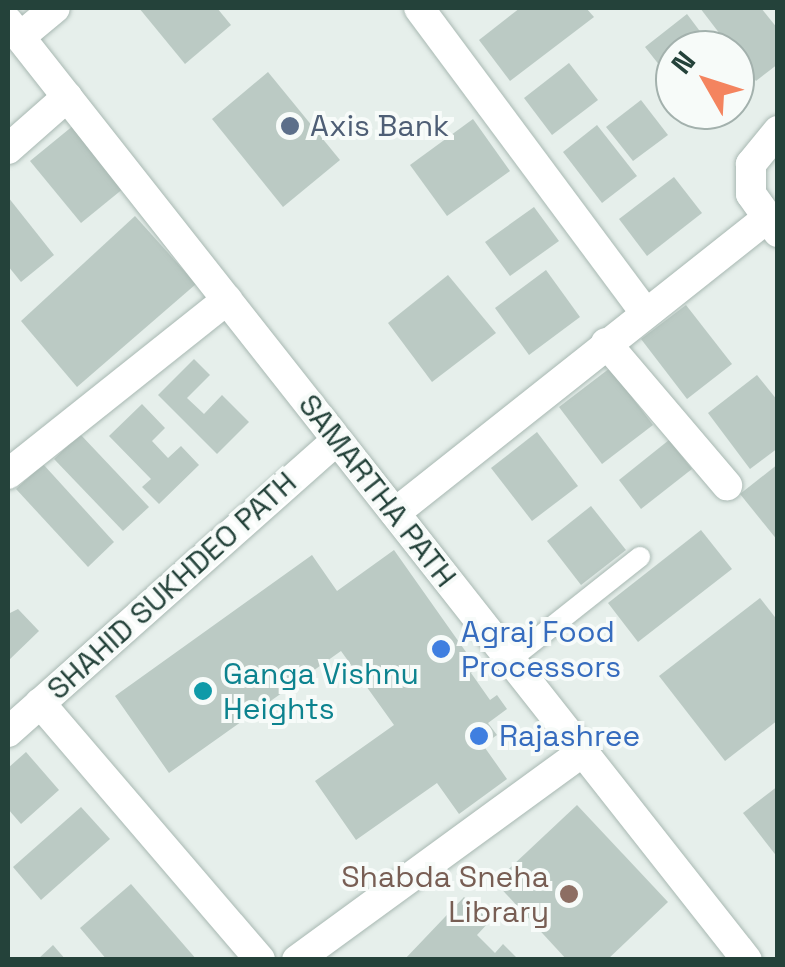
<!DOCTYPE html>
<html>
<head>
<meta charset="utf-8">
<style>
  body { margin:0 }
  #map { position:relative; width:785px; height:967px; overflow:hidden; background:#e6efeb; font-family:"Space Grotesk",sans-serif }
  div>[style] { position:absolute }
  .building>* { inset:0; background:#bbcac4 }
  .roads { filter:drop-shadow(0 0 2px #a8b8b2) drop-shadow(0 0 2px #a8b8b2) }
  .service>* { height:20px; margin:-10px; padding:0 10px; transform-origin:10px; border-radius:10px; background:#fff }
  .minor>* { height:30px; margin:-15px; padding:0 15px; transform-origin:15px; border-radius:15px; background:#fff }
  .tertiary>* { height:30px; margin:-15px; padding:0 15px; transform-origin:15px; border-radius:15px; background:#fff }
  .dots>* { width:28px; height:28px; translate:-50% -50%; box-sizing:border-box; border:5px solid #f7fbf9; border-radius:50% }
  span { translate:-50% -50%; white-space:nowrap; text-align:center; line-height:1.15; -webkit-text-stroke:8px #f7fbf9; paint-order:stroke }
  .service-label { font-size:30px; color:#4e5e75 }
  .left { translate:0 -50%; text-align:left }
  .street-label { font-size:30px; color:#24423a }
  .shop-label { font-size:30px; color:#366cbe }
  .culture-label { font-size:30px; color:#0d838f }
  .education-label { font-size:30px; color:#785e54 }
  .right { translate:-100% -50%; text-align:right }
  .frame { position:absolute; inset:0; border:10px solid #24423a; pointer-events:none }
  .north { position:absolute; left:655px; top:30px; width:100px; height:100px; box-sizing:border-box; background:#f7fbf9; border:2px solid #a3b1ad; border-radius:50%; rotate:309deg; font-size:28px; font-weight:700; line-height:40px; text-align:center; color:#24423a }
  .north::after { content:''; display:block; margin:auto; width:35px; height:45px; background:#f4845f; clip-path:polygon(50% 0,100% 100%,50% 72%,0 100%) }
</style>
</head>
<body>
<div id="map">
  <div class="building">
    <div style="clip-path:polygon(139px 8px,217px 8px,231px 25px,185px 64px)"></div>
    <div style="clip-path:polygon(520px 8px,586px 8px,594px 17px,510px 81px,479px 40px)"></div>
    <div style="clip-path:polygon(700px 8px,761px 8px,778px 29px,778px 64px,756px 81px)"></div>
    <div style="clip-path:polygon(687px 14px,714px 50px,675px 50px,675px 85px,645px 47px)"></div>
    <div style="clip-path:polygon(569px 63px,598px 100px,552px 135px,524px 98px)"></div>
    <div style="clip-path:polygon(268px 72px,340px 160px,283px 207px,212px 119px)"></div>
    <div style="clip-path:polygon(735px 77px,749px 95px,735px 106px)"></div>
    <div style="clip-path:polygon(641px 100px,668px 135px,633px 161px,606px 127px)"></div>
    <div style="clip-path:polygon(694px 110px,730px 110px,708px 127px)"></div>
    <div style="clip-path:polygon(473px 119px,510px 171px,447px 216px,410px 165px)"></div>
    <div style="clip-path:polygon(74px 125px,124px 188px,81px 223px,30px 161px)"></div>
    <div style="clip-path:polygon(597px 125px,637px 176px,602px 203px,563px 152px)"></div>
    <div style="clip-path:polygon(674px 177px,702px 213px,647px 256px,619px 219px)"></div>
    <div style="clip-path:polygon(8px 197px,54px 255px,21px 282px,8px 266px)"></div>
    <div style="clip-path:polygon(534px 207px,559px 241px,510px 276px,485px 242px)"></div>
    <div style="clip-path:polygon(135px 216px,196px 284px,77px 387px,21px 321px)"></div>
    <div style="clip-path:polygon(546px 270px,580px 317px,529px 355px,495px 308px)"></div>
    <div style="clip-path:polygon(448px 275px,496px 333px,432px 382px,388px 323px)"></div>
    <div style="clip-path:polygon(686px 305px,732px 364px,687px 399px,641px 339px)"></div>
    <div style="clip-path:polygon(194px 359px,210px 375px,187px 398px,204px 414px,222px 395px,249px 422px,217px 454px,158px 395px)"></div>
    <div style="clip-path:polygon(610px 368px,653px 425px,602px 464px,559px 407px)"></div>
    <div style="clip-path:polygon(757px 375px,778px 401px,778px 448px,750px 469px,708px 413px)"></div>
    <div style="clip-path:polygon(142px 404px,165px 428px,152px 441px,168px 458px,181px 446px,199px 465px,159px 504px,142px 487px,151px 479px,109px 436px)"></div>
    <div style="clip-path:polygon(537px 432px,578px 486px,532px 521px,491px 468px)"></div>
    <div style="clip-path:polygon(80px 434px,149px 507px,123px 531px,54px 459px)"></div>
    <div style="clip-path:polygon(669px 440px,692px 469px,641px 509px,619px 480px)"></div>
    <div style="clip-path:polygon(43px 464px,114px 542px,88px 567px,16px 489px)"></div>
    <div style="clip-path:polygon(778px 464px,778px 541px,740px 494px)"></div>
    <div style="clip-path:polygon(591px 506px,626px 550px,581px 585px,547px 541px)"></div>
    <div style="clip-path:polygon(701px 530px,732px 569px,638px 642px,608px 603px)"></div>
    <div style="clip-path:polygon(394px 550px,478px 669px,471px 673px,490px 700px,497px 695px,507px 709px,488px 723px,497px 735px,483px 745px,507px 779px,459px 814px,437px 783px,356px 840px,315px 781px,394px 725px,341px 651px,169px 773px,115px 696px,312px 555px,337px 591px)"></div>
    <div style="clip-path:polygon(760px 598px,778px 621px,778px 720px,725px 761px,659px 676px)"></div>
    <div style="clip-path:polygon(18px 609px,39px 631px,8px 661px,8px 614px)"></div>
    <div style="clip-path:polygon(26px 752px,59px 790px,21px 824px,8px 809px,8px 768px)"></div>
    <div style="clip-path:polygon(778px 786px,778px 858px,743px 813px)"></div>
    <div style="clip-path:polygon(577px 805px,668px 902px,607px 960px,567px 960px,495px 882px)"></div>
    <div style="clip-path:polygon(81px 807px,110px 839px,41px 900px,13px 867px)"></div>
    <div style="clip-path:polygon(131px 884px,197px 960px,107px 960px,80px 928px)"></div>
    <div style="clip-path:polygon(464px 897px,490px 921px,477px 935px,495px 953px,503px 944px,519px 960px,404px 960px)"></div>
    <div style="clip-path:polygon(53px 945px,66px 960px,37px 960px)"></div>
  </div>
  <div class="roads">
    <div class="service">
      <div style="left:510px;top:660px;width:166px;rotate:-38.4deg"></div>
    </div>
    <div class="minor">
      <div style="left:419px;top:8px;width:377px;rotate:53.4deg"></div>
      <div style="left:20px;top:37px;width:45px;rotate:-39.6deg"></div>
      <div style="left:778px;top:131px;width:43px;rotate:129.3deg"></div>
      <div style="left:751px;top:164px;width:30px;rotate:90deg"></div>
      <div style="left:751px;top:194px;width:47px;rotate:54.6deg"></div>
      <div style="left:8px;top:149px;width:79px;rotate:-41.4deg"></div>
      <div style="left:606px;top:343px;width:187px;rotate:49.6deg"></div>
      <div style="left:8px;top:474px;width:280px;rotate:-38.5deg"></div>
      <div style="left:395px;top:513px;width:475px;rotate:-38.4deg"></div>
      <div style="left:40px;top:703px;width:338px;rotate:49.4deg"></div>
      <div style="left:8px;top:732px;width:440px;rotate:-41.6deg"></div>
      <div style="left:297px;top:960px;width:353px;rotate:-36.1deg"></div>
    </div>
    <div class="tertiary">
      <div style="left:8px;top:22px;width:1194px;rotate:51.77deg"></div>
    </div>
  </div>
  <div class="dots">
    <div style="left:290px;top:126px;background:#5c6f8a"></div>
    <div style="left:441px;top:649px;background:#3f7fe0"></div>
    <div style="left:203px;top:691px;background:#0f9aa8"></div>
    <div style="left:479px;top:736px;background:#3f7fe0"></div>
    <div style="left:569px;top:894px;background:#8d6e63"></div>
  </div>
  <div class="service-label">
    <span class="left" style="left:310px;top:126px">Axis Bank</span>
  </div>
  <div class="street-label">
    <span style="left:377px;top:491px;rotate:52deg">SAMARTHA PATH</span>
    <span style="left:172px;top:586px;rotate:-42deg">SHAHID SUKHDEO PATH</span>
  </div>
  <div class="shop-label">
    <span class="left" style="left:461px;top:649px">Agraj Food<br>Processors</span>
    <span class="left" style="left:499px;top:736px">Rajashree</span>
  </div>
  <div class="culture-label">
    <span class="left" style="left:223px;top:691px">Ganga Vishnu<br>Heights</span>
  </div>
  <div class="education-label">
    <span class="right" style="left:549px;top:894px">Shabda Sneha<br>Library</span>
  </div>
  <div class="frame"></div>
  <div class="north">N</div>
</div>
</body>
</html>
